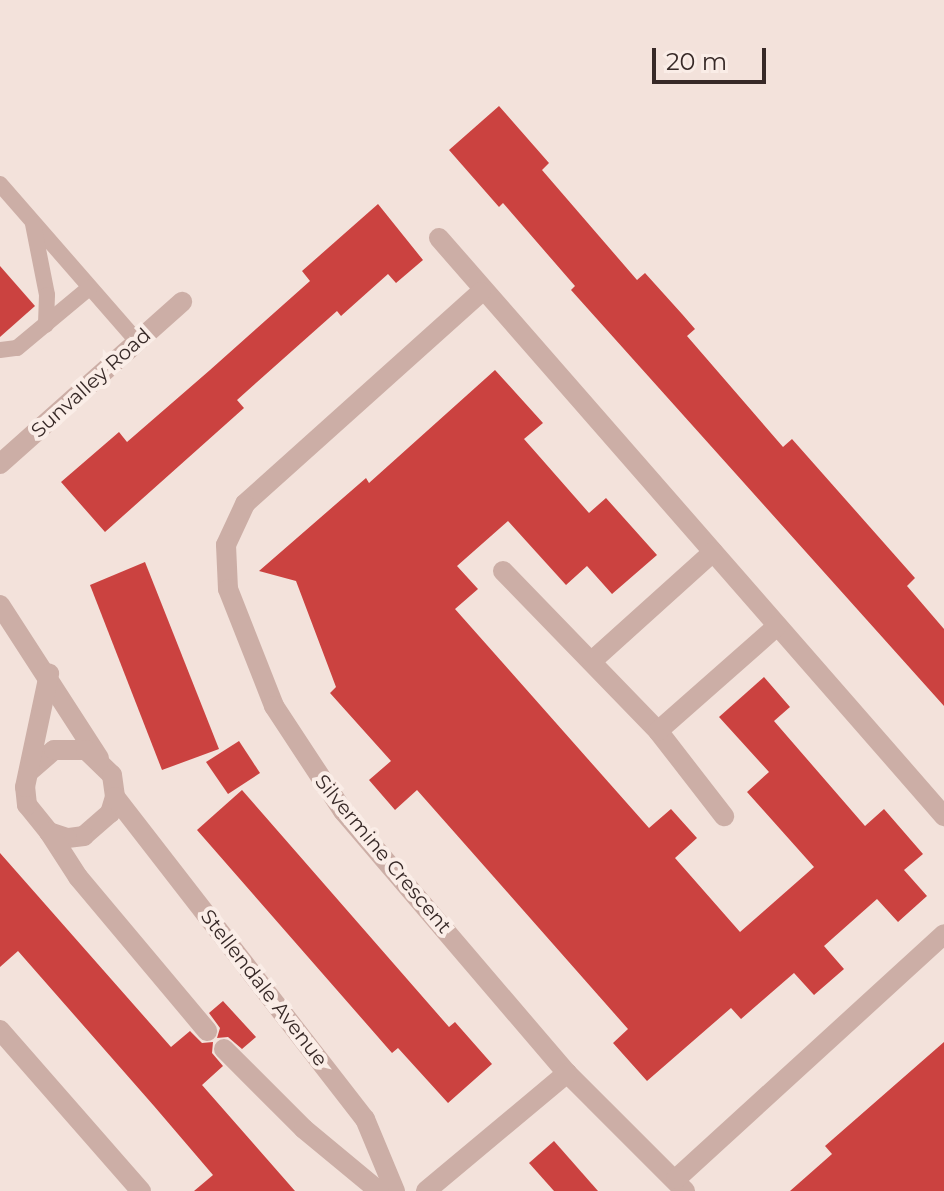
<!DOCTYPE html>
<html>
<head>
<meta charset="utf-8">
<style>
  body { margin:0 }
  #map { position:relative; width:944px; height:1191px; overflow:hidden; background:#f3e2db; font-family:Montserrat,sans-serif }
  div>[style] { position:absolute }
  .building>* { inset:0; background:#cb4240 }
  .service>* { height:16px; margin:-8px; padding:0 8px; transform-origin:8px; border-radius:8px; background:#ccaea6 }
  .minor>* { height:20px; margin:-10px; padding:0 10px; transform-origin:10px; border-radius:10px; background:#ccaea6 }
  span { translate:-50% -50%; white-space:nowrap; text-align:center; line-height:1.15; -webkit-text-stroke:8px #faede7; paint-order:stroke }
  .street-label { font-size:20px; color:#372927 }
  .scale { position:absolute; left:652px; top:48px; width:114px; height:36px; box-sizing:border-box; border:4px solid #372927; border-top:0; padding-left:10px; font-size:24px; line-height:28px; white-space:nowrap; color:#372927; -webkit-text-stroke:6px #faede7; paint-order:stroke }
</style>
</head>
<body>
<div id="map">
  <div class="building">
    <div style="clip-path:polygon(499px 106px,549px 163px,542px 170px,637px 280px,645px 273px,682px 314px,695px 329px,687px 336px,783px 447px,792px 439px,915px 578px,907px 586px,944px 629px,944px 706px,571px 290px,575px 286px,503px 203px,499px 207px,449px 150px)"></div>
    <div style="clip-path:polygon(378px 204px,423px 260px,396px 283px,388px 274px,341px 316px,337px 311px,237px 400px,244px 408px,105px 532px,61px 482px,119px 432px,127px 442px,210px 370px,310px 281px,302px 271px)"></div>
    <div style="clip-path:polygon(0 266px,35px 306px,0 337px)"></div>
    <div style="clip-path:polygon(495px 370px,543px 423px,524px 439px,589px 513px,606px 498px,657px 555px,612px 594px,587px 566px,566px 585px,508px 521px,457px 566px,478px 589px,455px 609px,649px 828px,671px 809px,697px 838px,675px 858px,740px 932px,814px 867px,747px 792px,769px 772px,719px 717px,764px 677px,790px 707px,774px 721px,865px 826px,884px 809px,923px 854px,904px 870px,927px 896px,898px 922px,877px 899px,824px 946px,844px 969px,814px 995px,794px 973px,741px 1019px,731px 1008px,647px 1081px,613px 1043px,628px 1029px,417px 790px,395px 810px,369px 780px,391px 761px,330px 693px,336px 687px,296px 581px,259px 571px,366px 478px,369px 483px)"></div>
    <div style="clip-path:polygon(145px 562px,219px 749px,162px 770px,90px 585px)"></div>
    <div style="clip-path:polygon(239px 741px,260px 773px,228px 794px,206px 762px)"></div>
    <div style="clip-path:polygon(242px 790px,449px 1027px,455px 1022px,492px 1064px,448px 1103px,398px 1048px,392px 1053px,197px 830px)"></div>
    <div style="clip-path:polygon(0 853px,171px 1047px,190px 1031px,202px 1043px,213px 1042px,212px 1053px,223px 1066px,202px 1085px,295px 1191px,194px 1191px,213px 1175px,154px 1106px,18px 951px,0 967px)"></div>
    <div style="clip-path:polygon(223px 1001px,256px 1037px,242px 1049px,228px 1037px,217px 1038px,220px 1028px,209px 1013px)"></div>
    <div style="clip-path:polygon(944px 1042px,944px 1191px,790px 1191px,832px 1154px,825px 1146px)"></div>
    <div style="clip-path:polygon(554px 1141px,598px 1191px,554px 1191px,529px 1163px)"></div>
  </div>
  <div class="service">
    <div style="left:0;top:184px;width:210px;rotate:48.9deg"></div>
    <div style="left:33px;top:224px;width:72px;rotate:78.8deg"></div>
    <div style="left:47px;top:295px;width:30px;rotate:92deg"></div>
    <div style="left:0;top:350px;width:17px;rotate:-7deg"></div>
    <div style="left:17px;top:348px;width:94px;rotate:-39.8deg"></div>
  </div>
  <div class="minor">
    <div style="left:439px;top:238px;width:768px;rotate:48.86deg"></div>
    <div style="left:481px;top:292px;width:317px;rotate:138.1deg"></div>
    <div style="left:245px;top:504px;width:45px;rotate:114.9deg"></div>
    <div style="left:226px;top:545px;width:44px;rotate:87.4deg"></div>
    <div style="left:228px;top:589px;width:126px;rotate:68.5deg"></div>
    <div style="left:274px;top:706px;width:126px;rotate:56.7deg"></div>
    <div style="left:343px;top:811px;width:345px;rotate:49.5deg"></div>
    <div style="left:567px;top:1073px;width:167px;rotate:45deg"></div>
    <div style="left:0;top:464px;width:244px;rotate:-41.7deg"></div>
    <div style="left:503px;top:571px;width:223px;rotate:45.9deg"></div>
    <div style="left:658px;top:731px;width:108px;rotate:52.2deg"></div>
    <div style="left:0;top:605px;width:182px;rotate:57.1deg"></div>
    <div style="left:592px;top:661px;width:163px;rotate:-42deg"></div>
    <div style="left:658px;top:731px;width:159px;rotate:-41.4deg"></div>
    <div style="left:31px;top:770px;width:30px;rotate:-41deg"></div>
    <div style="left:54px;top:750px;width:32px"></div>
    <div style="left:86px;top:750px;width:36px;rotate:44deg"></div>
    <div style="left:112px;top:775px;width:22px;rotate:82deg"></div>
    <div style="left:115px;top:797px;width:17px;rotate:107deg"></div>
    <div style="left:110px;top:813px;width:35px;rotate:139deg"></div>
    <div style="left:84px;top:836px;width:17px;rotate:173deg"></div>
    <div style="left:67px;top:838px;width:19px;rotate:-162deg"></div>
    <div style="left:49px;top:832px;width:35px;rotate:-129deg"></div>
    <div style="left:27px;top:805px;width:18px;rotate:-96deg"></div>
    <div style="left:25px;top:787px;width:116px;rotate:-78deg"></div>
    <div style="left:115px;top:797px;width:408px;rotate:52.2deg"></div>
    <div style="left:365px;top:1119px;width:78px;rotate:67.4deg"></div>
    <div style="left:49px;top:832px;width:54px;rotate:57.2deg"></div>
    <div style="left:78px;top:877px;width:201px;rotate:50deg"></div>
    <div style="left:0;top:1030px;width:214px;rotate:48.8deg"></div>
    <div style="left:224px;top:1049px;width:113px;rotate:45deg"></div>
    <div style="left:304px;top:1129px;width:97px;rotate:39.6deg"></div>
    <div style="left:676px;top:1179px;width:363px;rotate:-42.4deg"></div>
    <div style="left:426px;top:1191px;width:184px;rotate:-39.9deg"></div>
  </div>
  <div class="street-label">
    <span style="left:91px;top:383px;rotate:-42deg">Sunvalley Road</span>
    <span style="left:383px;top:854px;rotate:50deg">Silvermine Crescent</span>
    <span style="left:264px;top:988px;rotate:52deg">Stellendale Avenue</span>
  </div>
  <div class="scale">20 m</div>
</div>
</body>
</html>
